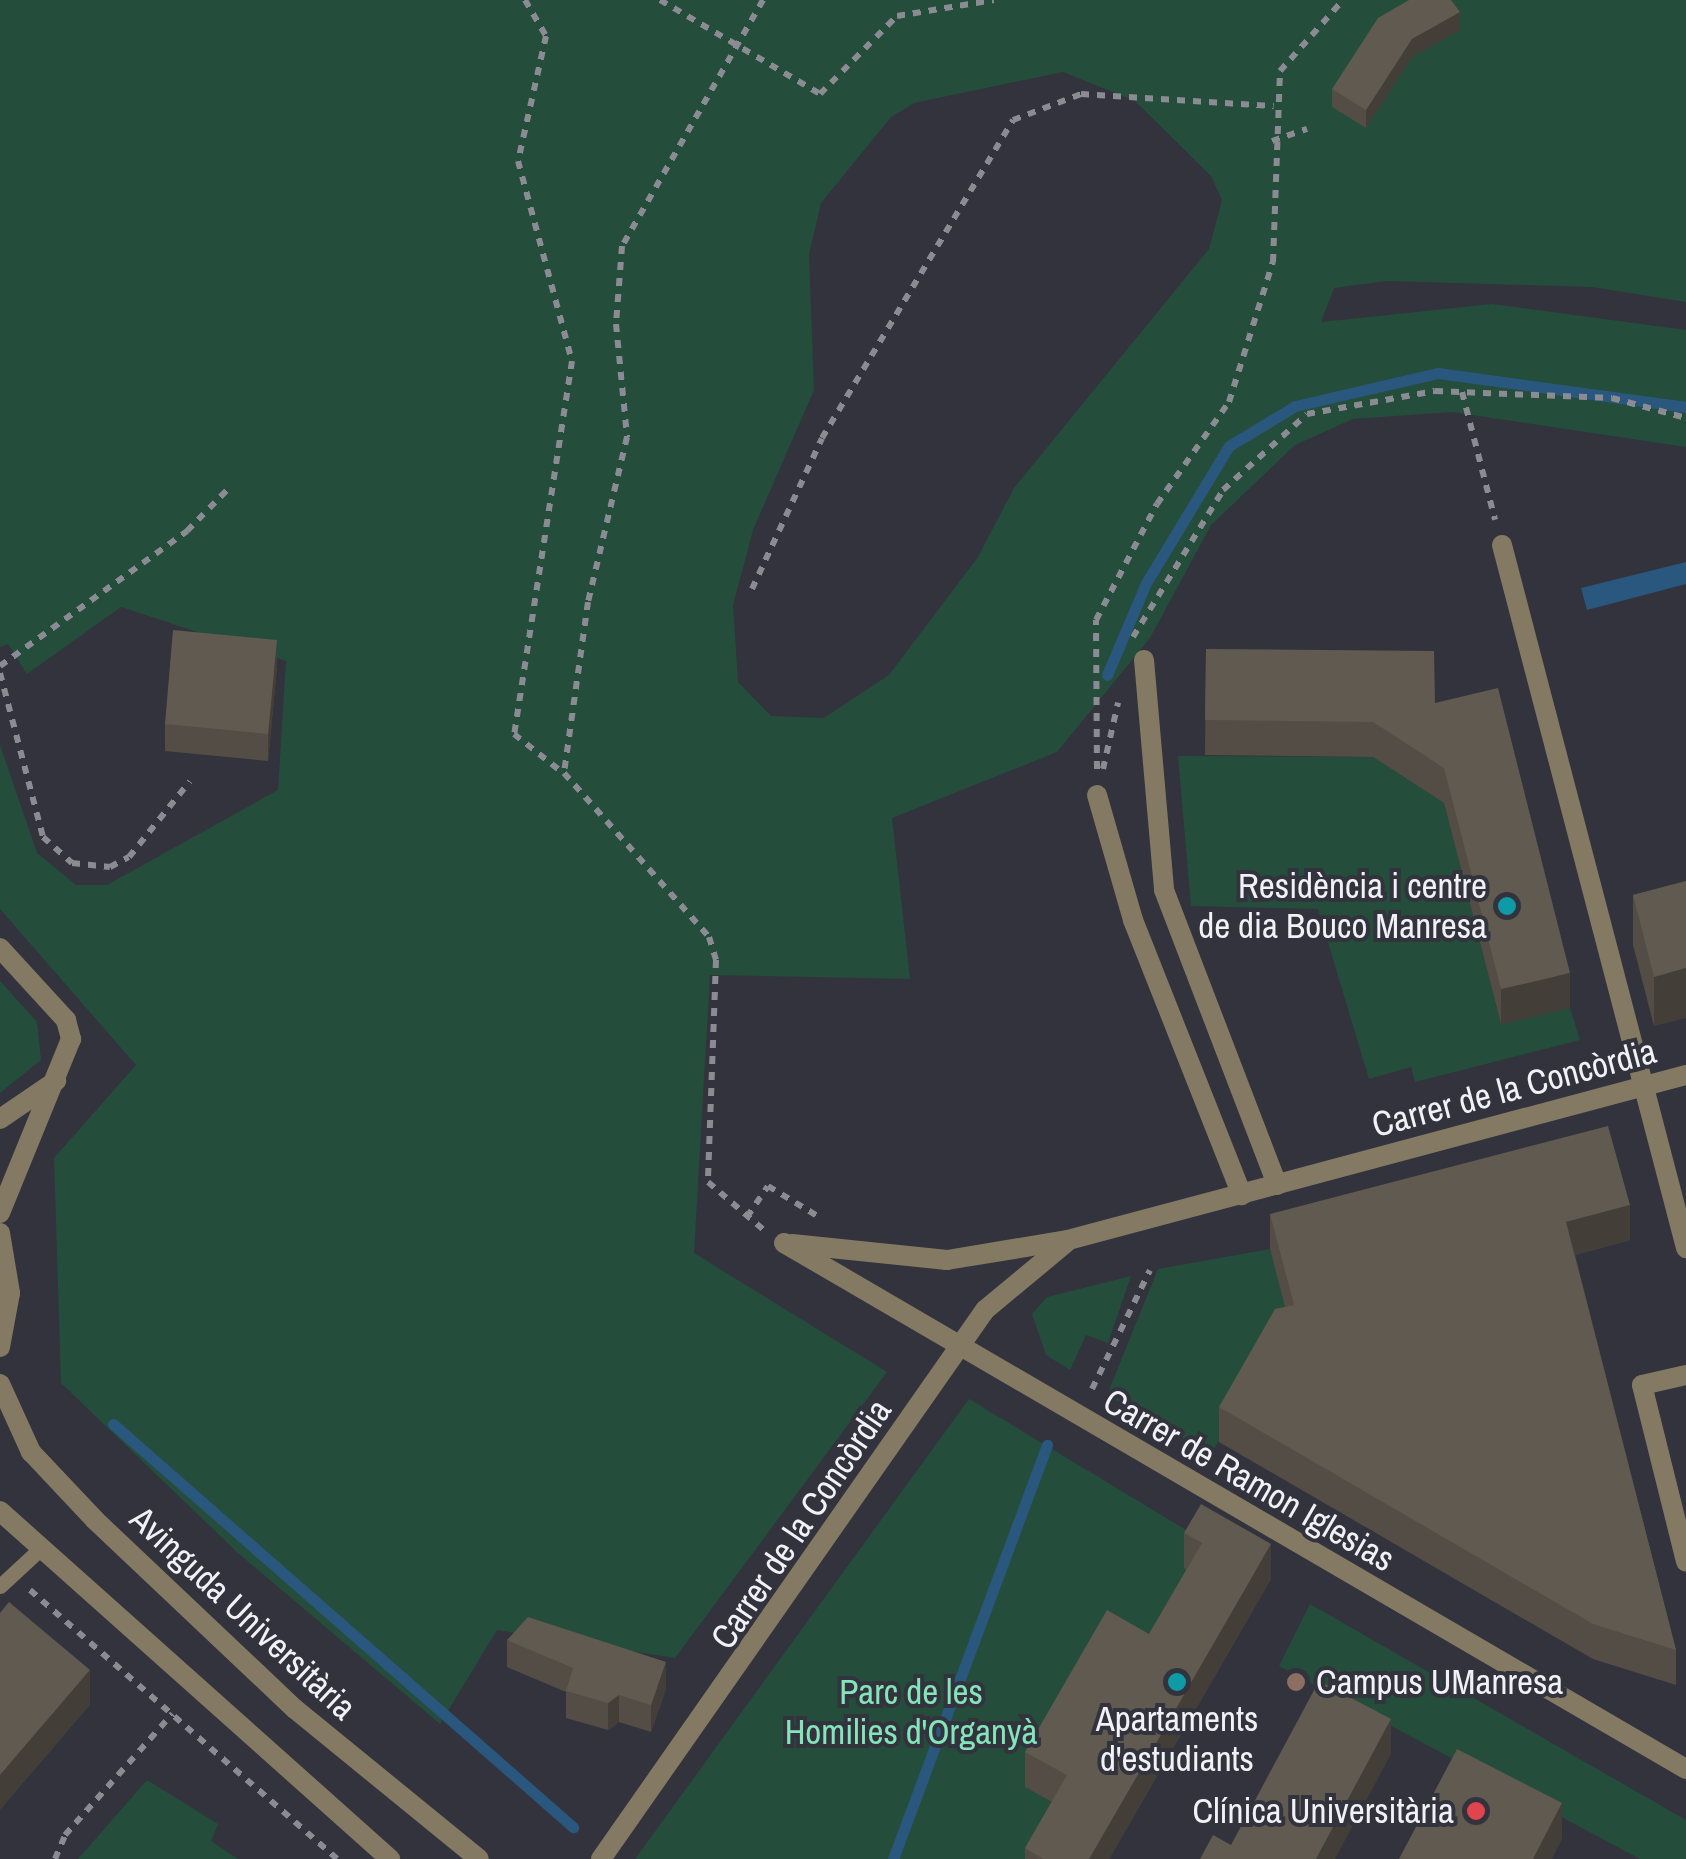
<!DOCTYPE html>
<html>
<head>
<meta charset="utf-8">
<style>
  body { margin:0 }
  #map { position:relative; width:1686px; height:1859px; overflow:hidden; background:#32333d; font-family:"Archivo Narrow",sans-serif }
  div>[style] { position:absolute }
  .green>* { inset:0; background:#254d3b }
  .water>* { inset:0; background:#2a577d }
  .stream>* { height:11px; margin:-5.5px; padding:0 5.5px; transform-origin:5.5px; border-radius:5.5px; background:#2a577d }
  .path>* { height:6px; margin-top:-3px; transform-origin:0; background:repeating-linear-gradient(90deg,#8b8b94 0 8px,transparent 0 16px) }
  .service>* { height:15px; margin:-7.5px; padding:0 7.5px; transform-origin:7.5px; border-radius:7.5px; background:#847a63 }
  .pedestrian>* { height:20px; margin:-10px; padding:0 10px; transform-origin:10px; border-radius:10px; background:#847a63 }
  .minor>* { height:20px; margin:-10px; padding:0 10px; transform-origin:10px; border-radius:10px; background:#847a63 }
  .tertiary>* { height:20px; margin:-10px; padding:0 10px; transform-origin:10px; border-radius:10px; background:#847a63 }
  .wall>* { inset:0; background:#534d45 }
  .shaded-wall>* { inset:0; background:#433f38 }
  .building>* { inset:0; background:#605a50 }
  .dots>* { width:28px; height:28px; translate:-50% -50%; box-sizing:border-box; border:5px solid #32333d; border-radius:50% }
  span { translate:-50% -50%; white-space:nowrap; text-align:center; line-height:1.15; -webkit-text-stroke:8px #32333d; paint-order:stroke }
  .poi-label { font-size:35px; color:#f1f1f7 }
  .right { translate:-100% -50%; text-align:right }
  .left { translate:0 -50%; text-align:left }
  .street-label { font-size:35px; color:#f1f1f7 }
  .park-label { font-size:35px; color:#85e5ba }
</style>
</head>
<body>
<div id="map">
  <div class="green">
    <div style="clip-path:polygon(evenodd,0 0,1686px 0,1686px 302px,1592px 287px,1386px 281px,1334px 288px,1321px 322px,1492px 304px,1686px 330px,1686px 447px,1452px 412px,1353px 419px,1295px 445px,1211px 525px,1150px 638px,1057px 752px,892px 818px,910px 979px,710px 975px,694px 1253px,887px 1372px,675px 1658px,497px 1630px,440px 1724px,238px 1553px,61px 1383px,54px 1158px,136px 1065px,0 909px,0 745px,37px 853px,76px 885px,107px 885px,278px 790px,286px 661px,121px 607px,27px 674px,8px 644px,0 647px,0 0,1063px 72px,1135px 101px,1211px 176px,1222px 200px,1209px 249px,1014px 488px,978px 557px,889px 675px,824px 718px,771px 716px,738px 682px,733px 605px,753px 530px,814px 390px,809px 254px,821px 203px,891px 117px,914px 103px,1063px 72px)"></div>
    <div style="clip-path:polygon(1178px 756px,1373px 757px,1444px 803px,1501px 1024px,1570px 1008px,1580px 1040px,1415px 1082px,1411px 1067px,1369px 1079px,1318px 909px,1191px 906px)"></div>
    <div style="clip-path:polygon(0 981px,37px 1022px,41px 1060px,0 1093px)"></div>
    <div style="clip-path:polygon(1270px 1249px,1294px 1340px,1275px 1345px,1211px 1454px,1107px 1395px,1158px 1269px)"></div>
    <div style="clip-path:polygon(1131px 1276px,1108px 1343px,1086px 1335px,1070px 1370px,1046px 1355px,1032px 1314px,1047px 1297px)"></div>
    <div style="clip-path:polygon(969px 1399px,1201px 1539px,1202px 1578px,1055px 1790px,1039px 1859px,635px 1859px)"></div>
    <div style="clip-path:polygon(1310px 1604px,1686px 1820px,1686px 1859px,1640px 1859px,1279px 1666px)"></div>
    <div style="clip-path:polygon(147px 1780px,218px 1824px,211px 1841px,238px 1859px,78px 1859px)"></div>
  </div>
  <div class="water">
    <div style="clip-path:polygon(1686px 562px,1686px 584px,1587px 610px,1581px 588px)"></div>
  </div>
  <div class="stream">
    <div style="left:1107px;top:675px;width:100px;rotate:-67deg"></div>
    <div style="left:1146px;top:583px;width:160px;rotate:-58.8deg"></div>
    <div style="left:1229px;top:446px;width:77px;rotate:-31.2deg"></div>
    <div style="left:1295px;top:406px;width:147px;rotate:-13deg"></div>
    <div style="left:1438px;top:373px;width:250px;rotate:7.8deg"></div>
    <div style="left:113px;top:1424px;width:612px;rotate:41.22deg"></div>
    <div style="left:893px;top:1859px;width:442px;rotate:-69.6deg"></div>
  </div>
  <div class="path">
    <div style="left:525px;top:0;width:42px;rotate:59.7deg"></div>
    <div style="left:546px;top:36px;width:128px;rotate:102.6deg"></div>
    <div style="left:518px;top:161px;width:207px;rotate:74.9deg"></div>
    <div style="left:572px;top:361px;width:377px;rotate:98.8deg"></div>
    <div style="left:514px;top:734px;width:63px;rotate:38.5deg"></div>
    <div style="left:660px;top:0;width:186px;rotate:30.4deg"></div>
    <div style="left:820px;top:94px;width:110px;rotate:-45.4deg"></div>
    <div style="left:897px;top:16px;width:98px;rotate:-9.4deg"></div>
    <div style="left:763px;top:0;width:284px;rotate:119.8deg"></div>
    <div style="left:622px;top:246px;width:78px;rotate:94.4deg"></div>
    <div style="left:616px;top:324px;width:114px;rotate:84.4deg"></div>
    <div style="left:627px;top:437px;width:170px;rotate:103.3deg"></div>
    <div style="left:588px;top:602px;width:173px;rotate:98deg"></div>
    <div style="left:564px;top:773px;width:219px;rotate:48.5deg"></div>
    <div style="left:709px;top:937px;width:24px;rotate:73deg"></div>
    <div style="left:716px;top:960px;width:222px;rotate:92.1deg"></div>
    <div style="left:708px;top:1182px;width:75px;rotate:40.7deg"></div>
    <div style="left:1272px;top:141px;width:37px;rotate:-19deg"></div>
    <div style="left:1462px;top:392px;width:132px;rotate:75.5deg"></div>
    <div style="left:752px;top:589px;width:166px;rotate:-65.1deg"></div>
    <div style="left:822px;top:438px;width:371px;rotate:-59deg"></div>
    <div style="left:1013px;top:120px;width:73px;rotate:-20.9deg"></div>
    <div style="left:1081px;top:94px;width:193px;rotate:3.6deg"></div>
    <div style="left:1133px;top:637px;width:172px;rotate:-58.5deg"></div>
    <div style="left:1223px;top:490px;width:113px;rotate:-42.1deg"></div>
    <div style="left:1307px;top:414px;width:130px;rotate:-10.2deg"></div>
    <div style="left:1435px;top:391px;width:177px;rotate:2.3deg"></div>
    <div style="left:1612px;top:398px;width:77px;rotate:15.1deg"></div>
    <div style="left:0;top:666px;width:231px;rotate:-35.8deg"></div>
    <div style="left:187px;top:531px;width:60px;rotate:-45.7deg"></div>
    <div style="left:0;top:673px;width:170px;rotate:75.3deg"></div>
    <div style="left:43px;top:837px;width:39px;rotate:42deg"></div>
    <div style="left:72px;top:863px;width:38px;rotate:6deg"></div>
    <div style="left:110px;top:867px;width:21px;rotate:-28deg"></div>
    <div style="left:129px;top:857px;width:97px;rotate:-51.2deg"></div>
    <div style="left:1097px;top:769px;width:149px;rotate:-90.4deg"></div>
    <div style="left:1096px;top:620px;width:131px;rotate:-62.3deg"></div>
    <div style="left:1157px;top:504px;width:125px;rotate:-54.8deg"></div>
    <div style="left:1229px;top:402px;width:147px;rotate:-72.6deg"></div>
    <div style="left:1273px;top:262px;width:191px;rotate:-87.9deg"></div>
    <div style="left:1280px;top:71px;width:95px;rotate:-48.4deg"></div>
    <div style="left:1103px;top:769px;width:68px;rotate:-77.2deg"></div>
    <div style="left:747px;top:1217px;width:37px;rotate:-56deg"></div>
    <div style="left:768px;top:1186px;width:60px;rotate:31.3deg"></div>
    <div style="left:1092px;top:1389px;width:132px;rotate:-64deg"></div>
    <div style="left:30px;top:1590px;width:408px;rotate:41.2deg"></div>
    <div style="left:55px;top:1859px;width:26px;rotate:-67deg"></div>
    <div style="left:65px;top:1835px;width:162px;rotate:-48.5deg"></div>
  </div>
  <div class="service">
    <div style="left:0;top:1586px;width:56px;rotate:-42.8deg"></div>
  </div>
  <div class="pedestrian">
    <div style="left:1502px;top:545px;width:727px;rotate:75.33deg"></div>
    <div style="left:1144px;top:660px;width:231px;rotate:85deg"></div>
    <div style="left:1164px;top:890px;width:316px;rotate:69deg"></div>
    <div style="left:1097px;top:795px;width:130px;rotate:73.9deg"></div>
    <div style="left:1133px;top:920px;width:296px;rotate:68.4deg"></div>
    <div style="left:1686px;top:1375px;width:45px;rotate:167.2deg"></div>
    <div style="left:1642px;top:1385px;width:182px;rotate:76deg"></div>
  </div>
  <div class="minor">
    <div style="left:0;top:948px;width:98px;rotate:47.5deg"></div>
    <div style="left:66px;top:1020px;width:20px;rotate:75deg"></div>
    <div style="left:71px;top:1039px;width:188px;rotate:112.2deg"></div>
    <div style="left:0;top:1119px;width:68px;rotate:-34.2deg"></div>
    <div style="left:784px;top:1243px;width:1044px;rotate:30.25deg"></div>
    <div style="left:792px;top:1244px;width:156px;rotate:5.9deg"></div>
    <div style="left:947px;top:1260px;width:123px;rotate:-9.4deg"></div>
    <div style="left:1068px;top:1240px;width:640px;rotate:-14.95deg"></div>
    <div style="left:601px;top:1859px;width:670px;rotate:-55.03deg"></div>
    <div style="left:985px;top:1310px;width:107px;rotate:-39.7deg"></div>
  </div>
  <div class="tertiary">
    <div style="left:0;top:1233px;width:61px;rotate:80.5deg"></div>
    <div style="left:10px;top:1293px;width:55px;rotate:100.5deg"></div>
    <div style="left:0;top:1384px;width:75px;rotate:65.5deg"></div>
    <div style="left:31px;top:1452px;width:93px;rotate:46.7deg"></div>
    <div style="left:95px;top:1520px;width:275px;rotate:43.4deg"></div>
    <div style="left:295px;top:1709px;width:237px;rotate:39.2deg"></div>
    <div style="left:0;top:1511px;width:523px;rotate:41.74deg"></div>
  </div>
  <div class="wall">
    <div style="clip-path:polygon(1460px 30px,1412px 57px,1366px 128px,1332px 107px,1332px 89px)"></div>
    <div style="clip-path:polygon(1206px 649px,1435px 703px,1570px 1008px,1501px 1024px,1444px 803px,1373px 757px,1205px 755px)"></div>
    <div style="clip-path:polygon(277px 667px,268px 761px,165px 751px,165px 724px)"></div>
    <div style="clip-path:polygon(1686px 881px,1654px 1026px,1633px 945px,1633px 895px)"></div>
    <div style="clip-path:polygon(1270px 1214px,1630px 1240px,1575px 1255px,1676px 1650px,1676px 1685px,1593px 1659px,1219px 1442px,1219px 1407px,1285px 1307px,1270px 1249px)"></div>
    <div style="clip-path:polygon(1184px 1533px,1271px 1579px,1109px 1859px,1025px 1859px,1025px 1848px,1052px 1802px,1025px 1787px,1025px 1752px,1149px 1634px,1186px 1570px,1184px 1568px)"></div>
    <div style="clip-path:polygon(507px 1640px,666px 1689px,651px 1732px,619px 1722px,608px 1730px,566px 1718px,566px 1692px,507px 1667px)"></div>
  </div>
  <div class="shaded-wall">
    <div style="clip-path:polygon(1460px 12px,1460px 30px,1412px 57px,1366px 128px,1366px 110px,1412px 39px)"></div>
    <div style="clip-path:polygon(277px 640px,277px 667px,268px 761px,268px 734px)"></div>
    <div style="clip-path:polygon(1686px 968px,1686px 1018px,1654px 1026px,1654px 977px)"></div>
    <div style="clip-path:polygon(1570px 973px,1570px 1008px,1501px 1024px,1501px 989px)"></div>
    <div style="clip-path:polygon(1630px 1205px,1630px 1240px,1566px 1257px,1566px 1222px)"></div>
    <div style="clip-path:polygon(1271px 1544px,1271px 1579px,1109px 1859px,1089px 1859px)"></div>
    <div style="clip-path:polygon(666px 1662px,666px 1689px,651px 1732px,651px 1705px)"></div>
    <div style="clip-path:polygon(90px 1670px,90px 1705px,0 1810px,0 1775px)"></div>
    <div style="clip-path:polygon(619px 1695px,619px 1722px,608px 1730px,608px 1703px)"></div>
    <div style="clip-path:polygon(1391px 1719px,1391px 1754px,1335px 1859px,1316px 1859px)"></div>
    <div style="clip-path:polygon(1562px 1803px,1562px 1839px,1552px 1859px,1533px 1859px)"></div>
  </div>
  <div class="building">
    <div style="clip-path:polygon(1409px 0,1451px 0,1460px 12px,1412px 39px,1366px 110px,1332px 89px,1378px 18px)"></div>
    <div style="clip-path:polygon(173px 630px,277px 640px,268px 734px,165px 724px)"></div>
    <div style="clip-path:polygon(1206px 649px,1434px 651px,1435px 703px,1498px 688px,1570px 973px,1501px 989px,1444px 768px,1373px 722px,1205px 720px)"></div>
    <div style="clip-path:polygon(1686px 881px,1686px 968px,1654px 977px,1633px 895px)"></div>
    <div style="clip-path:polygon(1608px 1126px,1630px 1205px,1566px 1222px,1676px 1650px,1593px 1624px,1219px 1407px,1275px 1309px,1294px 1305px,1270px 1214px)"></div>
    <div style="clip-path:polygon(1201px 1504px,1271px 1544px,1089px 1859px,1043px 1859px,1025px 1848px,1067px 1775px,1025px 1752px,1107px 1610px,1149px 1634px,1202px 1543px,1184px 1533px)"></div>
    <div style="clip-path:polygon(9px 1602px,90px 1670px,0 1775px,0 1613px)"></div>
    <div style="clip-path:polygon(528px 1617px,666px 1662px,651px 1705px,619px 1695px,608px 1703px,566px 1691px,573px 1668px,507px 1640px)"></div>
    <div style="clip-path:polygon(1319px 1681px,1391px 1719px,1316px 1859px,1200px 1859px,1213px 1835px,1231px 1845px)"></div>
    <div style="clip-path:polygon(1457px 1749px,1562px 1803px,1533px 1859px,1399px 1859px)"></div>
  </div>
  <div class="dots">
    <div style="left:1507px;top:906px;background:#0f9aa8"></div>
    <div style="left:1177px;top:1682px;background:#0f9aa8"></div>
    <div style="left:1296px;top:1682px;background:#8d6e63"></div>
    <div style="left:1476px;top:1811px;background:#e0444e"></div>
  </div>
  <div class="poi-label">
    <span class="right" style="left:1487px;top:906px">Residència i centre<br>de dia Bouco Manresa</span>
    <span class="left" style="left:1316px;top:1682px">Campus UManresa</span>
    <span style="left:1177px;top:1739px">Apartaments<br>d'estudiants</span>
    <span class="right" style="left:1454px;top:1811px">Clínica Universitària</span>
  </div>
  <div class="street-label">
    <span style="left:1514px;top:1088px;rotate:-15deg">Carrer de la Concòrdia</span>
    <span style="left:1249px;top:1480px;rotate:30deg">Carrer de Ramon Iglesias</span>
    <span style="left:801px;top:1524px;rotate:-56deg">Carrer de la Concòrdia</span>
    <span style="left:243px;top:1613px;rotate:43deg">Avinguda Universitària</span>
  </div>
  <div class="park-label">
    <span style="left:911px;top:1712px">Parc de les<br>Homilies d'Organyà</span>
  </div>
</div>
</body>
</html>
